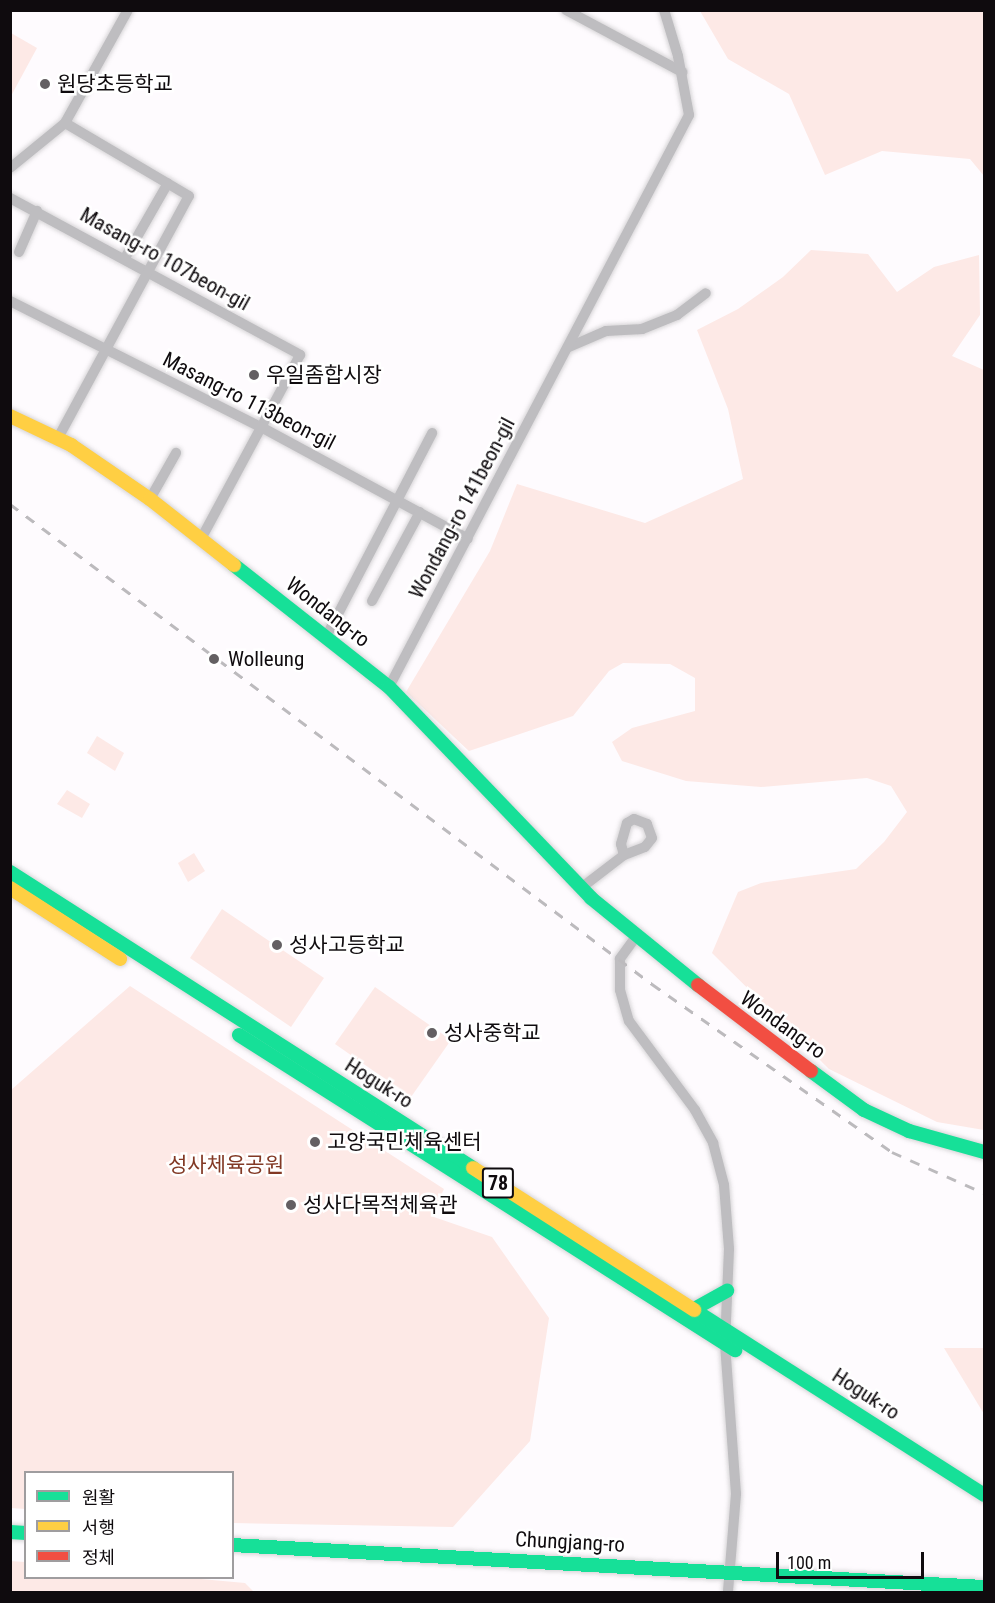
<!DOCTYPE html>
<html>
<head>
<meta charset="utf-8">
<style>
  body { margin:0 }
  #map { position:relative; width:995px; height:1603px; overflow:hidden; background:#fefbfe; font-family:"Roboto Condensed","Noto Sans KR",sans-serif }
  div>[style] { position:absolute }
  .green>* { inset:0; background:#fde9e6 }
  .roads { filter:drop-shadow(0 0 2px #d7d5d7) drop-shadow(0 0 2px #d7d5d7) }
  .street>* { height:10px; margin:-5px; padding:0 5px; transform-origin:5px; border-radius:5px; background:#bebdc0 }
  .fast>* { height:14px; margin:-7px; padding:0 7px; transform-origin:7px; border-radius:7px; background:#16e098 }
  .slow>* { height:14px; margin:-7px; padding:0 7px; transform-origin:7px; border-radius:7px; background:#ffcf43 }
  .jam>* { height:14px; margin:-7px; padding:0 7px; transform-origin:7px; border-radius:7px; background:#f24e42 }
  .rail>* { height:3px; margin-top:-1.5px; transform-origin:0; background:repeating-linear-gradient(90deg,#bcbabd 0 10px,transparent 0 20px) }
  .dots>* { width:16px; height:16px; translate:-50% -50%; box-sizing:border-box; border:3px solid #fff; border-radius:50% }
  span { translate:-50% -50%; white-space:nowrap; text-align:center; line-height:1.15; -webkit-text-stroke:5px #fff; paint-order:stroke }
  .shield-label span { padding:2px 4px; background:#fff; border:2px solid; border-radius:4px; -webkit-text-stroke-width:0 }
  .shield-label { font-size:20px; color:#0f0b0e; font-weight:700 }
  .poi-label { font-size:21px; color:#0f0b0e }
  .left { translate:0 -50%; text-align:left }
  .street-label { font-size:21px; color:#0f0b0e }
  .park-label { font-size:21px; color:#823925 }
  .frame { position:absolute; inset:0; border:12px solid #0f0b0e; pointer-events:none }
  .legend { position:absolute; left:24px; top:1471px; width:210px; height:108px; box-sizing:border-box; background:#fff; border:2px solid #9f9d9f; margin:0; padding:8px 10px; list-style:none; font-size:18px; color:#0f0b0e }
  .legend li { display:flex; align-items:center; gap:12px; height:30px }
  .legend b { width:30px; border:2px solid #9f9d9f }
  .scale { position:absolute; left:776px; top:1552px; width:148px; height:27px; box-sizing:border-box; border:3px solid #0f0b0e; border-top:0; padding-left:8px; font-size:18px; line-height:21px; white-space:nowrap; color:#0f0b0e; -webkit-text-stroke:4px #fff; paint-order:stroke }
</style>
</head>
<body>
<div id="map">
  <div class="green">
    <div style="clip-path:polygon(700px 11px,984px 11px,984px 176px,970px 159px,882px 151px,825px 175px,789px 94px,728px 59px)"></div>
    <div style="clip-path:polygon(11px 33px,37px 48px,11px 96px)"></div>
    <div style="clip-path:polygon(811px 250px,868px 254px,897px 292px,934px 267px,979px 255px,980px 315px,952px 356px,984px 370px,984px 1130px,937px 1122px,829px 1069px,712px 953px,738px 892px,761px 883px,856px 869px,884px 842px,907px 812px,891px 786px,867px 778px,761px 787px,686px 781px,622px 761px,612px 742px,632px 728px,695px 711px,695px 678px,670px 664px,623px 663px,609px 671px,573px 716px,469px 751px,406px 692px,490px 551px,517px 484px,645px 523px,743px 479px,728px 409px,697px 330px,738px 309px,783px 277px)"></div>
    <div style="clip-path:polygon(97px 736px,124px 753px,115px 771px,87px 753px)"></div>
    <div style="clip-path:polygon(67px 790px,90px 804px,82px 818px,57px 804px)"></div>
    <div style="clip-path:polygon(194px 853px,205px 871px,188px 882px,178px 863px)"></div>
    <div style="clip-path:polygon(222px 909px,324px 978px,291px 1027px,190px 958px)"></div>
    <div style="clip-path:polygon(130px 986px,444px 1189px,431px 1216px,492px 1237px,549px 1318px,530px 1441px,453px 1527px,233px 1523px,232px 1472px,26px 1472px,25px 1509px,11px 1508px,11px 1090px)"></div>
    <div style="clip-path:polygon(375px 987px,451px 1040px,411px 1097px,335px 1044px)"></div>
    <div style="clip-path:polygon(944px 1348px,984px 1348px,984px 1414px)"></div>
    <div style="clip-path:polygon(10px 1561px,25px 1562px,26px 1578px,190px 1578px,245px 1583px,254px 1592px,11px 1592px)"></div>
  </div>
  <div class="roads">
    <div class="street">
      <div style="left:566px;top:10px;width:132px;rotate:28.1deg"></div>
      <div style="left:10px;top:168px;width:71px;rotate:-39.3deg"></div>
      <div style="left:65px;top:123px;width:129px;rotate:-60.9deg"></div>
      <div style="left:10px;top:198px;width:330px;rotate:28.4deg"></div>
      <div style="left:300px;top:355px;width:209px;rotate:118.3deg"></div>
      <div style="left:19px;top:252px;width:45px;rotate:-66.3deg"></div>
      <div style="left:125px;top:258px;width:86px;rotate:-60.2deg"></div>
      <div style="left:10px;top:301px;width:281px;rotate:26.7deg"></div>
      <div style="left:261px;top:427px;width:235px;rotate:28.4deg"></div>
      <div style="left:569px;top:347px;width:40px;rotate:-23.4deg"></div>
      <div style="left:606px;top:331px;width:36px;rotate:-3deg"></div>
      <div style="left:642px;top:329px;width:38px;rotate:-22deg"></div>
      <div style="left:677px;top:315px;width:36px;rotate:-37deg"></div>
      <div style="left:58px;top:438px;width:275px;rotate:-61.6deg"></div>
      <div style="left:189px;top:196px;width:144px;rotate:-149.5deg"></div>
      <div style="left:150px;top:499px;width:53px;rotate:-60.5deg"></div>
      <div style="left:372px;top:601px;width:101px;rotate:-61.7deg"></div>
      <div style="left:326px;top:637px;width:230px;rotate:-62.5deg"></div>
      <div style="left:389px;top:687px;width:646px;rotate:-62.32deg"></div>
      <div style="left:689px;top:115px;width:60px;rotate:-100.6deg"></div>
      <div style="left:678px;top:56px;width:48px;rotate:-106.9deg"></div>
      <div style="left:581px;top:888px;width:54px;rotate:-37.5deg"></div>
      <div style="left:624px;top:855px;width:22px;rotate:-21deg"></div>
      <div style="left:645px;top:847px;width:11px;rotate:-52deg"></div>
      <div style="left:652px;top:838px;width:15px;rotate:-110deg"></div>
      <div style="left:647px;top:824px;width:14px;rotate:-159deg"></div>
      <div style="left:634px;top:819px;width:8px;rotate:150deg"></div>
      <div style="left:627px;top:823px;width:22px;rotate:106deg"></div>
      <div style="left:621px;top:844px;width:11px;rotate:75deg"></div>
      <div style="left:635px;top:938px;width:26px;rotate:126deg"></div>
      <div style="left:620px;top:959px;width:31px;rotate:90deg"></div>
      <div style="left:620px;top:990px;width:32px;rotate:74deg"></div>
      <div style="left:629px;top:1021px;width:111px;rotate:53.4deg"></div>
      <div style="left:695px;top:1110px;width:38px;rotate:61deg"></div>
      <div style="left:713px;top:1143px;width:43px;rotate:75.3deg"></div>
      <div style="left:724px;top:1185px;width:64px;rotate:85.5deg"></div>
      <div style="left:729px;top:1249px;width:95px;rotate:92.4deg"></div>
      <div style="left:725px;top:1344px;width:150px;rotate:85.8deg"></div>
      <div style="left:736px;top:1494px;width:98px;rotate:94.7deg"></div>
    </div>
    <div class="fast">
      <div style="left:234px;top:565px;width:197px;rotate:38.2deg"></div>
      <div style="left:389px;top:687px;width:292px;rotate:46.2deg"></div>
      <div style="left:591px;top:898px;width:138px;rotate:39.1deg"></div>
      <div style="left:10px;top:872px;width:550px;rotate:32.59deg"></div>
      <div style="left:239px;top:1035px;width:588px;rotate:32.42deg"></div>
      <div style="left:811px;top:1071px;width:66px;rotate:36.3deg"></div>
      <div style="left:864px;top:1110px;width:50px;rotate:25deg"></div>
      <div style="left:909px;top:1131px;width:78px;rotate:15.6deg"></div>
      <div style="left:694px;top:1309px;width:38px;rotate:-29deg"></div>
      <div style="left:694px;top:1310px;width:344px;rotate:32.5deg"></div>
      <div style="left:10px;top:1532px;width:16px;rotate:4deg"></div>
      <div style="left:232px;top:1545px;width:753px;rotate:3.2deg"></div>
    </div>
    <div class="slow">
      <div style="left:10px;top:416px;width:68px;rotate:25.4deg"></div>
      <div style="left:71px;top:445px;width:96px;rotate:34.4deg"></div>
      <div style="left:150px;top:499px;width:107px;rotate:38.2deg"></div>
      <div style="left:10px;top:888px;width:131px;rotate:32.8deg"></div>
      <div style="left:473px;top:1168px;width:263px;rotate:32.7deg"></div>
    </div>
    <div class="jam">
      <div style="left:698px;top:985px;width:142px;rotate:37.3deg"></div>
    </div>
  </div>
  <div class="rail">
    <div style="left:10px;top:504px;width:802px;rotate:36.78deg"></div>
    <div style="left:652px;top:984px;width:293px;rotate:35deg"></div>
    <div style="left:892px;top:1152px;width:101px;rotate:24deg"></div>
  </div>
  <div class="dots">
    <div style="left:45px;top:84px;background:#635f62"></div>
    <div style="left:254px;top:375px;background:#635f62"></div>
    <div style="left:214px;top:659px;background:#635f62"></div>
    <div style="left:277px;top:945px;background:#635f62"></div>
    <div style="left:432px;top:1033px;background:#635f62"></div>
    <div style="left:315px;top:1142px;background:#635f62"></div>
    <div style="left:291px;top:1205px;background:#635f62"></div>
  </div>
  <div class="shield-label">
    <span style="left:498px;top:1183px">78</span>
  </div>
  <div class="poi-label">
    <span class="left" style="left:57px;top:84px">원당초등학교</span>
    <span class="left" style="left:266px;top:375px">우일좀합시장</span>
    <span class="left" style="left:228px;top:659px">Wolleung</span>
    <span class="left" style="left:289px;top:945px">성사고등학교</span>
    <span class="left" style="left:444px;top:1033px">성사중학교</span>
    <span class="left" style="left:327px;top:1142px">고양국민체육센터</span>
    <span class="left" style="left:303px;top:1205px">성사다목적체육관</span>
  </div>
  <div class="street-label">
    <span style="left:165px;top:259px;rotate:29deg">Masang-ro 107beon-gil</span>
    <span style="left:249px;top:401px;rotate:27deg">Masang-ro 113beon-gil</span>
    <span style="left:462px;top:508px;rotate:-62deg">Wondang-ro 141beon-gil</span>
    <span style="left:328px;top:612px;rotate:38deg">Wondang-ro</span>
    <span style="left:783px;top:1025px;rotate:36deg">Wondang-ro</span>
    <span style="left:379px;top:1083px;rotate:32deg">Hoguk-ro</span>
    <span style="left:866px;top:1394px;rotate:33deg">Hoguk-ro</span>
    <span style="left:570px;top:1542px;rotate:3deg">Chungjang-ro</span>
  </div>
  <div class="park-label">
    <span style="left:226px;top:1165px">성사체육공원</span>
  </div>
  <div class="frame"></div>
  <ul class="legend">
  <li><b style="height:8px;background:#16e098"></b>원활</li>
  <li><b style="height:8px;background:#ffcf43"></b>서행</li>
  <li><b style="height:8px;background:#f24e42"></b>정체</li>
  </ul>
  <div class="scale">100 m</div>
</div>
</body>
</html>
